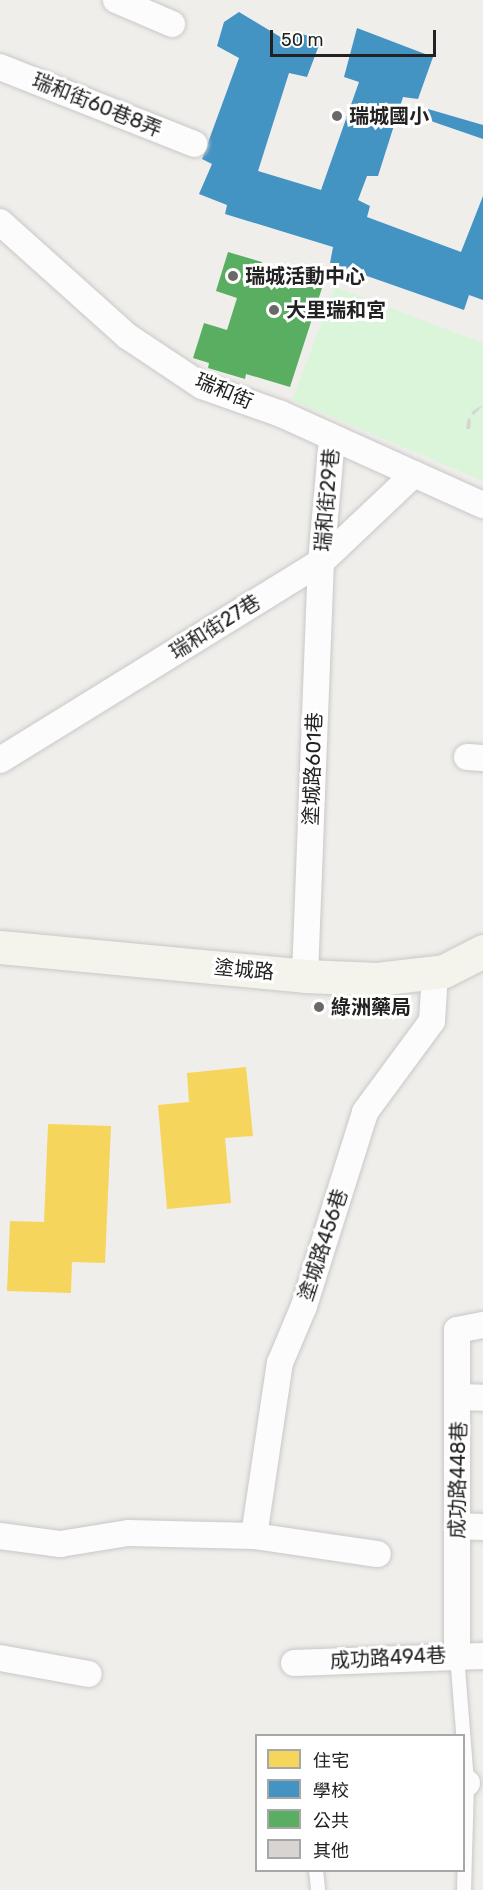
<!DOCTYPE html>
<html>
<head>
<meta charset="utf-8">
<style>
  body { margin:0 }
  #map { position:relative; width:483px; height:1890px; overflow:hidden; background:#f0eeeb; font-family:Rubik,"Noto Sans TC",sans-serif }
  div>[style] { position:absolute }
  .park>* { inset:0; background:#daf5da }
  .homes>* { inset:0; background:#f6d55c }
  .schools>* { inset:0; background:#4393c3 }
  .public>* { inset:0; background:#5aae61 }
  .building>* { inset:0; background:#d7d4d2 }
  .roads { filter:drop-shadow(0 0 2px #c9c8c7) drop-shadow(0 0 2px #c9c8c7) }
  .lane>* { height:14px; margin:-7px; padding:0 7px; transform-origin:7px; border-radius:7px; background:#fdfcfc }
  .street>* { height:26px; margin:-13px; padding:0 13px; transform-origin:13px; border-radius:13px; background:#fdfcfc }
  .secondary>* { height:33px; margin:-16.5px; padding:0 16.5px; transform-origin:16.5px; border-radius:16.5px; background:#f4f4ed }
  .dots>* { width:16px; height:16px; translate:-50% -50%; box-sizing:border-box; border:3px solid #fff; border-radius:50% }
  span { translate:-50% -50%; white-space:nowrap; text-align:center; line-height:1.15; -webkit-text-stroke:6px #fff; paint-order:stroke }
  .street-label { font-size:20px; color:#222 }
  .poi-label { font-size:20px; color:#222; font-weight:700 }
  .left { translate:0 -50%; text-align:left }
  .legend { position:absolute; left:255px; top:1734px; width:210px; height:138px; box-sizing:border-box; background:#fff; border:2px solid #a7a7a7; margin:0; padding:8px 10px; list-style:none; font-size:18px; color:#222 }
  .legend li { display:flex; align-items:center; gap:12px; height:30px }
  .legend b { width:30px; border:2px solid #a7a7a7 }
  .scale { position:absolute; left:270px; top:30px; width:166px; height:27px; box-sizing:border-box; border:3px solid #222; border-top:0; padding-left:8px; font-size:18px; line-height:21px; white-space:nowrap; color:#222; -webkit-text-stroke:4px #fff; paint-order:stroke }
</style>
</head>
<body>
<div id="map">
  <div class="park">
    <div style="clip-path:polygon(335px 287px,483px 343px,483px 481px,292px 400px)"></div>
  </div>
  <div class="homes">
    <div style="clip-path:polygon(246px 1067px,253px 1136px,225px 1138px,231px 1203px,167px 1209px,158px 1105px,189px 1102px,187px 1073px)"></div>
    <div style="clip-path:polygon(48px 1124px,111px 1126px,105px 1263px,72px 1262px,71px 1293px,7px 1291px,10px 1221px,44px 1222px)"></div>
  </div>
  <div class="schools">
    <div style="clip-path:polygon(239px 12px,292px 44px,296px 32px,321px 40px,307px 77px,289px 73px,258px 171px,321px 190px,359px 82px,344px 77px,357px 28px,433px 57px,418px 99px,403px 97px,378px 176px,367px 176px,358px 200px,370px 206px,367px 217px,461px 252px,483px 196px,483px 300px,469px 295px,464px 310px,330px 263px,333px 247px,225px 214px,227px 205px,199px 194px,212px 164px,202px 159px,239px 58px,217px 46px,224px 22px)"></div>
    <div style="clip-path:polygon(428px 109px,483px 125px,483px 139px,425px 119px)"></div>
  </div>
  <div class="public">
    <div style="clip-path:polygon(228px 252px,262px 262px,260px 269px,322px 288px,290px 387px,246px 374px,245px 379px,208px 368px,209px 363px,193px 358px,204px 323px,227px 330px,237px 298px,216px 291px)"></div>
  </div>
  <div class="building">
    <div style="clip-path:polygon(483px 405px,474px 415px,471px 413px,474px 410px)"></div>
    <div style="clip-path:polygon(468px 418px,471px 420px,470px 429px,466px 429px)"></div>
  </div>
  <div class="roads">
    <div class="lane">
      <div style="left:457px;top:1655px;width:128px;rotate:85.5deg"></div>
      <div style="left:467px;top:1783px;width:107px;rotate:91.6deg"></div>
      <div style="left:316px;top:1870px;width:20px;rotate:84deg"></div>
    </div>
    <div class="street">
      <div style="left:116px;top:0;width:61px;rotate:23.2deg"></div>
      <div style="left:0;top:67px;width:209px;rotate:21.6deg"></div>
      <div style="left:0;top:222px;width:171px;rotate:41.9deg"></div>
      <div style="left:127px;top:336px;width:90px;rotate:33.7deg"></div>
      <div style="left:202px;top:386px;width:84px;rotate:19.5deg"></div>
      <div style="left:281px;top:414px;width:222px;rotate:24.3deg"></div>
      <div style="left:467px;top:757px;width:16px;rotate:4deg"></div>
      <div style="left:0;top:760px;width:377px;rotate:-31.7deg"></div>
      <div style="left:321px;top:562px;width:128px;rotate:-43.4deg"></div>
      <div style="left:305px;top:976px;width:414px;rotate:-87.8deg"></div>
      <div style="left:321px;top:562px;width:123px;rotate:-84.9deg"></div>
      <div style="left:459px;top:1397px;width:24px;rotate:2deg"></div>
      <div style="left:457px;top:1526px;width:26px;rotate:2deg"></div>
      <div style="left:0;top:1536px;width:61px;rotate:7.6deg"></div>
      <div style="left:60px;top:1544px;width:69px;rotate:-9.2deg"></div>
      <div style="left:128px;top:1533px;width:126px;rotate:1.4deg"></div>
      <div style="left:254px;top:1536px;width:125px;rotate:8.3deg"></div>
      <div style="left:254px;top:1536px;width:175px;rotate:-81.5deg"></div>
      <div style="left:280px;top:1363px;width:62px;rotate:-67.2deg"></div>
      <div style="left:304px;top:1306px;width:203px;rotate:-72.5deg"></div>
      <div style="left:365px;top:1112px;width:113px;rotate:-53.6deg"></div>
      <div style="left:432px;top:1021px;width:48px;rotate:-86.4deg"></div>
      <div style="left:457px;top:1655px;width:325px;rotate:-90deg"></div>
      <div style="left:457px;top:1330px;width:26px;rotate:-11deg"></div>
      <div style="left:0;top:1658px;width:90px;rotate:10.2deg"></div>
      <div style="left:294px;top:1663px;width:189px;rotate:-2.1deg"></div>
      <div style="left:464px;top:1783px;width:3px"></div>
    </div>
    <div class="secondary">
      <div style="left:0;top:947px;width:306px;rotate:5.4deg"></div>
      <div style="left:305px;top:976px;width:72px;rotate:2.4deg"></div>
      <div style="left:377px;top:979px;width:67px;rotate:-6.8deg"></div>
      <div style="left:444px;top:971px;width:44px;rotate:-27.1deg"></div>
    </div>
  </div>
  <div class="dots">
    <div style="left:337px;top:116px;background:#6a6968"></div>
    <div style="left:233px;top:276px;background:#6a6968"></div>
    <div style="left:274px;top:310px;background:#6a6968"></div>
    <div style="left:319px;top:1007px;background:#6a6968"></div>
  </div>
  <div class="street-label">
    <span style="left:97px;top:105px;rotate:22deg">瑞和街60巷8弄</span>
    <span style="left:224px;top:391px;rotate:23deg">瑞和街</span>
    <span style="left:327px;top:500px;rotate:-85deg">瑞和街29巷</span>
    <span style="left:215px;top:627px;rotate:-32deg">瑞和街27巷</span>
    <span style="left:313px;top:769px;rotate:-88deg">塗城路601巷</span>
    <span style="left:244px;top:970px;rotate:5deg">塗城路</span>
    <span style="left:323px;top:1245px;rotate:-72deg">塗城路456巷</span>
    <span style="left:458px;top:1480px;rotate:-89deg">成功路448巷</span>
    <span style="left:388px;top:1658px;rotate:-3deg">成功路494巷</span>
  </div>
  <div class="poi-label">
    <span class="left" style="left:349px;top:116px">瑞城國小</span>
    <span class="left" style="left:245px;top:276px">瑞城活動中心</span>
    <span class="left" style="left:286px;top:310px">大里瑞和宮</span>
    <span class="left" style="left:331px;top:1007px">綠洲藥局</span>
  </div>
  <ul class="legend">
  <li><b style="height:16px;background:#f6d55c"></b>住宅</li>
  <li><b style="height:16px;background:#4393c3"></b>學校</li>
  <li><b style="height:16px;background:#5aae61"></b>公共</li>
  <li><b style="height:16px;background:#d7d4d2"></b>其他</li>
  </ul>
  <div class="scale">50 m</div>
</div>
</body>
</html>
